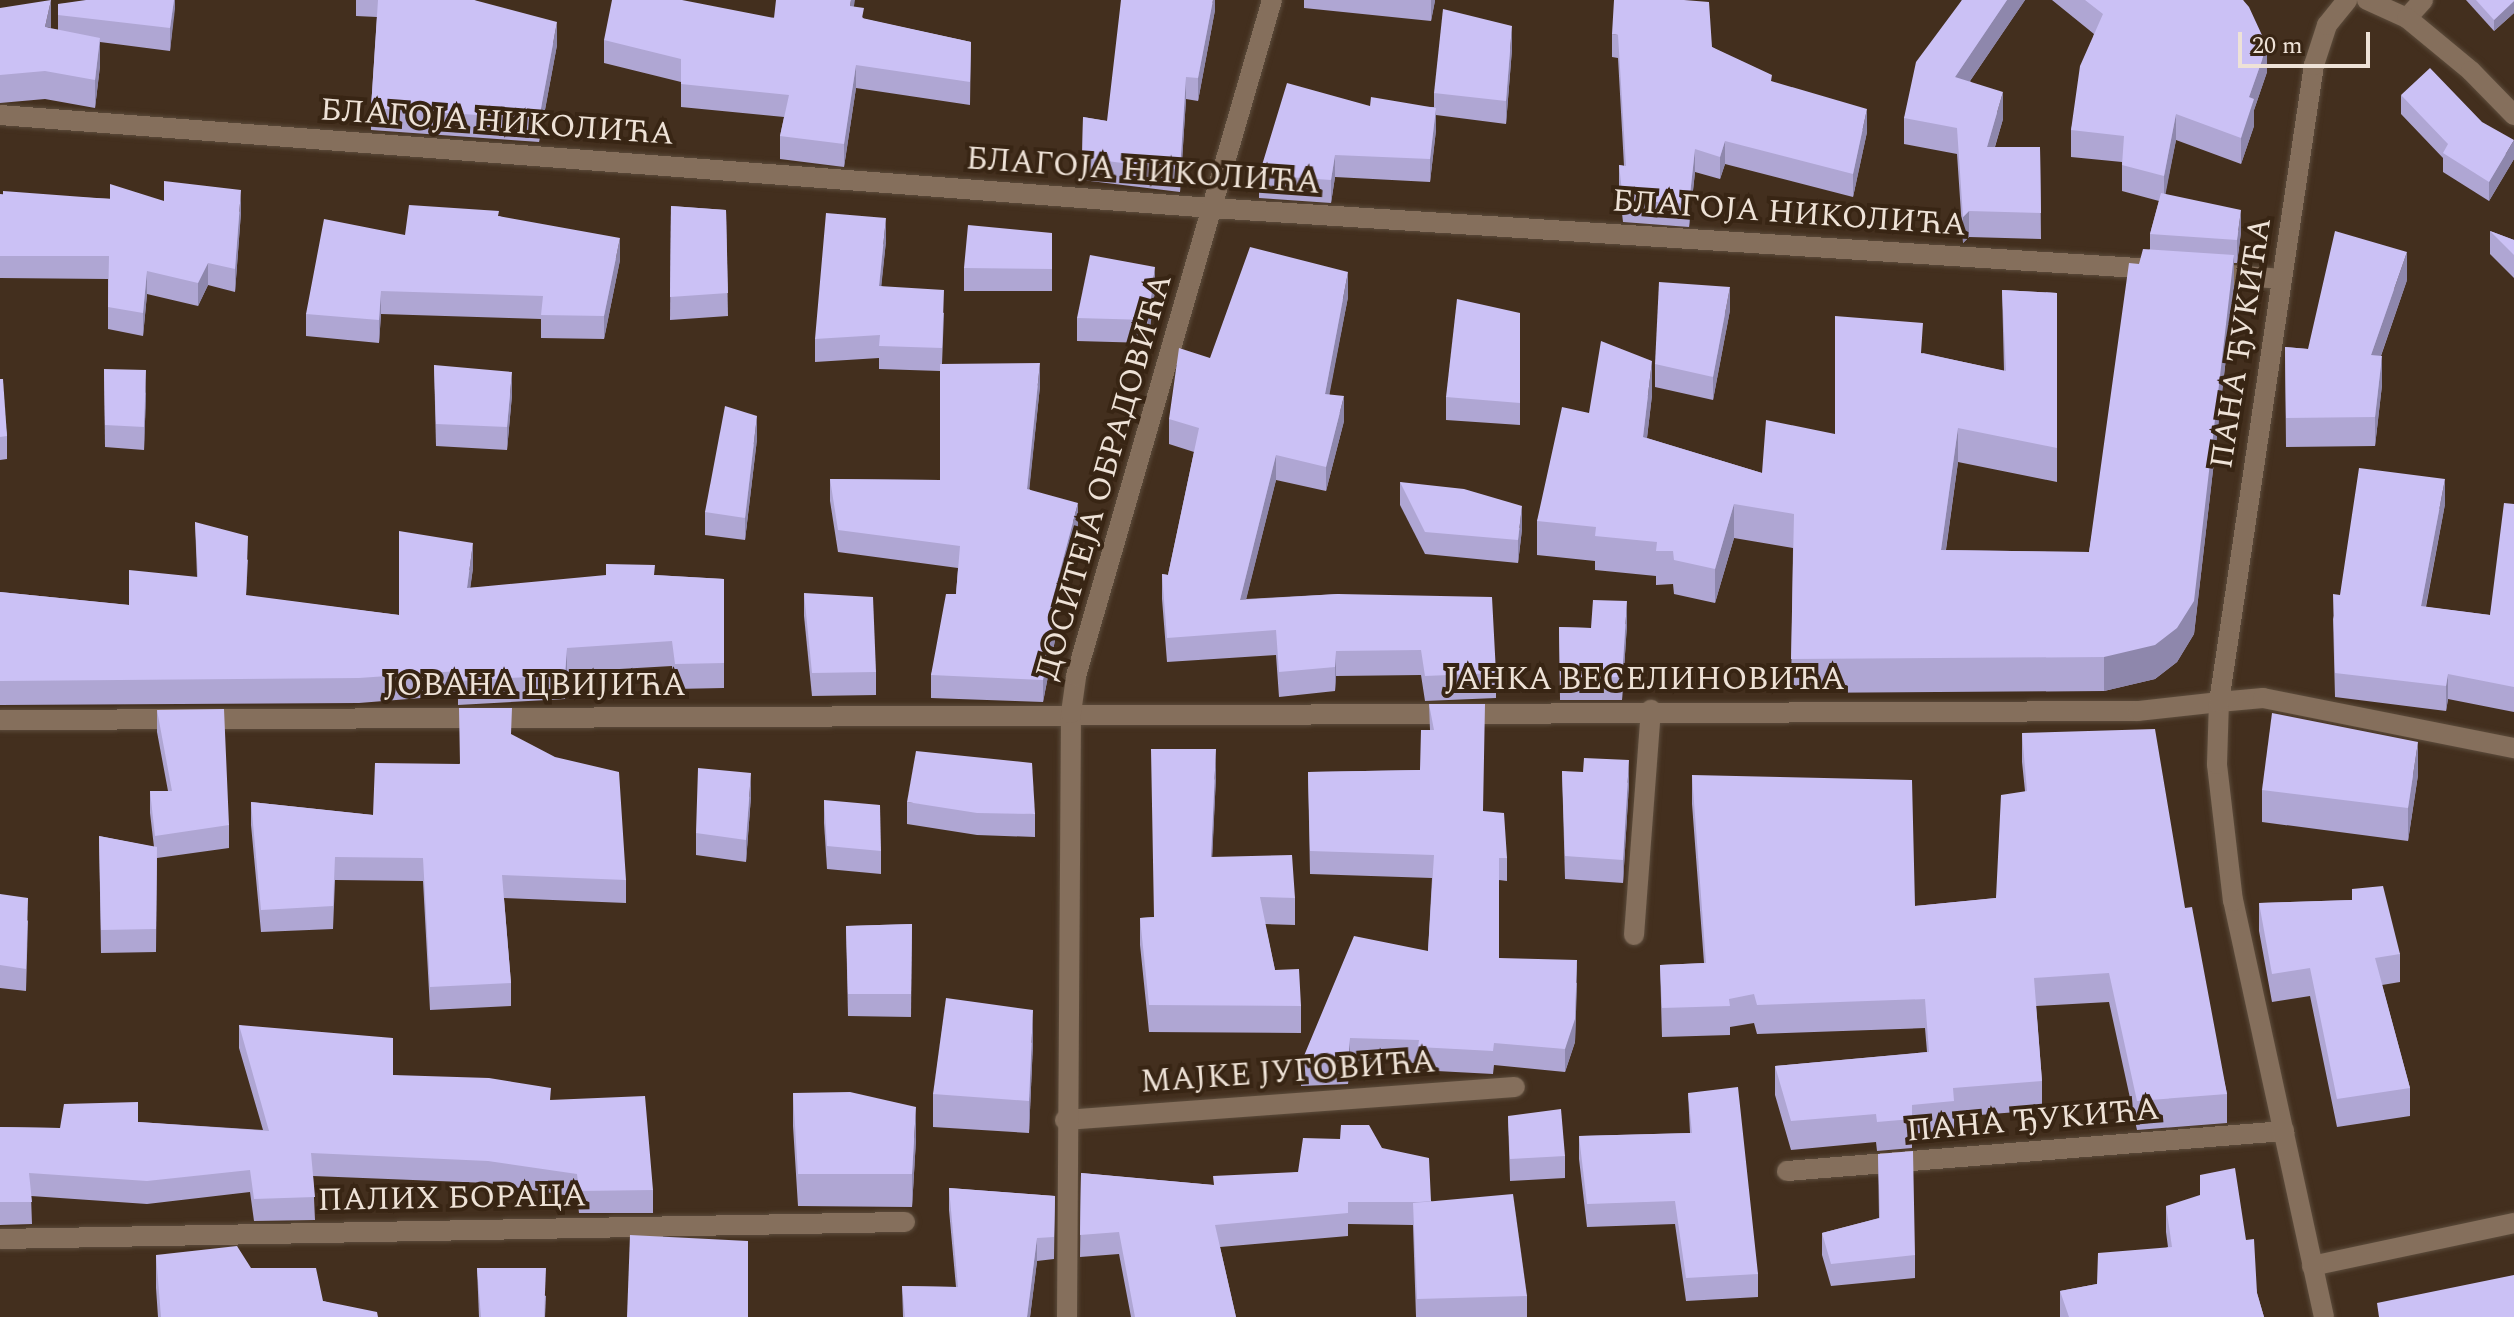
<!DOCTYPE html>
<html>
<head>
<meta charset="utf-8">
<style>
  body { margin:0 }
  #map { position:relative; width:2514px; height:1317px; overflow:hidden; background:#432f1e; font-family:Spectral,serif }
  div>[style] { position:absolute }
  .roads { filter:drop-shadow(0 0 2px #5c4c3c) drop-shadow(0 0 2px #5c4c3c) }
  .service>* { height:20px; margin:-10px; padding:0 10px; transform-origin:10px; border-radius:10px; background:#856f5c }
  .minor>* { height:20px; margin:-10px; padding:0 10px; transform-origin:10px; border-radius:10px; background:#856f5c }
  .tertiary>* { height:20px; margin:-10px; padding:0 10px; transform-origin:10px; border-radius:10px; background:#856f5c }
  .wall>* { inset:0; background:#afa6d3 }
  .shaded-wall>* { inset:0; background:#8e87ac }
  .building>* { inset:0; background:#cbc1f5 }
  span { translate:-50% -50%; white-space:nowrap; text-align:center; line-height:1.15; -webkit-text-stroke:8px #382514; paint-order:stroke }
  .street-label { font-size:32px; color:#eee2d7 }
  .scale { position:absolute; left:2238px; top:32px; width:132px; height:36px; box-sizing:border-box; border:4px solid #eee2d7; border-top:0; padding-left:10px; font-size:24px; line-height:28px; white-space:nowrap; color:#eee2d7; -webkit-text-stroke:6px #382514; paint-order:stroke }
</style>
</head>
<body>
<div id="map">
  <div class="roads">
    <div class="service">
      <div style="left:2219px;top:702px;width:44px;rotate:-5.2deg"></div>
      <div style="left:2263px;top:698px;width:256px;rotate:11.3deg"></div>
      <div style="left:1634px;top:935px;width:226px;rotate:-85.7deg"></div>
      <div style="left:1787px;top:1171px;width:499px;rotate:-4.6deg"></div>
      <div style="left:2312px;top:1266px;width:207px;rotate:-12deg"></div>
    </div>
    <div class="minor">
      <div style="left:2407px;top:18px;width:24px;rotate:-48deg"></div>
      <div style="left:0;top:115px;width:1216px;rotate:4.39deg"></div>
      <div style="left:1212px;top:208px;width:944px;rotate:3.71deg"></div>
      <div style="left:2206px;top:273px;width:76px;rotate:4.5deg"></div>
      <div style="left:0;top:720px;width:2138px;rotate:-0.24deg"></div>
      <div style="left:2138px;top:711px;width:81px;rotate:-6.3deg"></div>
      <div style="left:1065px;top:1120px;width:451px;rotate:-4.2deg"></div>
      <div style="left:0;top:1239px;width:905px;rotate:-1.08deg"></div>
      <div style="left:1067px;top:1317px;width:604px;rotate:-89.62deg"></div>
      <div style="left:1071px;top:713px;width:37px;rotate:-82deg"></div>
      <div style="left:1076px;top:676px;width:704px;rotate:-73.83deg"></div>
      <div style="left:2324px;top:1317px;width:426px;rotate:-102.3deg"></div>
      <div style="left:2233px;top:901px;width:138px;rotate:-96.7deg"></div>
      <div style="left:2217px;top:764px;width:62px;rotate:-88.2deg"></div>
      <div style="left:2219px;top:702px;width:644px;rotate:-81.52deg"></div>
      <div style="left:2314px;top:65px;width:42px;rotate:-72deg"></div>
      <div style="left:2327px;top:25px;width:32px;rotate:-51deg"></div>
    </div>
    <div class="tertiary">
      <div style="left:2367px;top:0;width:44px;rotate:24.2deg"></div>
      <div style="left:2407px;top:18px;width:83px;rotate:39.6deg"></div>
      <div style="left:2471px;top:71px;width:62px;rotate:45.7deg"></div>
    </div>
  </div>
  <div class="wall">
    <div style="clip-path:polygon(175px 0,170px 51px,100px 42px,100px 66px,95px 108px,45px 99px,0 103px,0 8px,51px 29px,58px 30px,58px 4px)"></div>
    <div style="clip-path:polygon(356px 0,474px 0,557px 45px,539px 142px,371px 130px,371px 108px,377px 17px,356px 16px)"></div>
    <div style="clip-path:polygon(1215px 0,1215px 10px,1198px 101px,1186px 99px,1180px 192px,1082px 180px,1083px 117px,1107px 121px)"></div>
    <div style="clip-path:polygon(1304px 0,1435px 0,1431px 21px,1304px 8px)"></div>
    <div style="clip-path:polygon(1962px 0,2025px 0,1970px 81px,2003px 119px,1995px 147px,2040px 147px,2041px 239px,1969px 237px,1963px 243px,1957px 154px,1904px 144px,1904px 118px)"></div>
    <div style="clip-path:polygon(2052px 0,2243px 0,2267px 72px,2254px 110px,2254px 126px,2241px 164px,2176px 140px,2165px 194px,2241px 232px,2237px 263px,2234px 263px,2234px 289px,2194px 634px,2177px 662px,2155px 679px,2104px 691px,1791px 693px,1793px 548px,1734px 538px,1715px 603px,1674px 594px,1673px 584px,1656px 585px,1656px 576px,1595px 570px,1595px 561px,1537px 555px,1537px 521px,1589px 413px,1652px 395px,1647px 438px,1762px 473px,1835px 434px,1923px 353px,2004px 371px,2002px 290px,2057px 293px,2057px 482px,1958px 462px,1946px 550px,2089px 552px,2139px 264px,2150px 249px,2150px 234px,2159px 201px,2122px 191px,2122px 162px,2071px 157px,2071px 130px,2094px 34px)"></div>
    <div style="clip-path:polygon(2466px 0,2514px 0,2514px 13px,2494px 31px)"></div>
    <div style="clip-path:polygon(854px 7px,864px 19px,971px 42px,970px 105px,856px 88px,844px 167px,780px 159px,780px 136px,784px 117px,681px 107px,681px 82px,604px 63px,604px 40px)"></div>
    <div style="clip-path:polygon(1612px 34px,1712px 47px,1772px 82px,1867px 132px,1853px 197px,1725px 164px,1720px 179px,1695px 172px,1689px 227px,1623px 222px,1619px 188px,1619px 165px,1624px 166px,1618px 58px,1612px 57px)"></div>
    <div style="clip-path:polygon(1512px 49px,1506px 124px,1436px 115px,1436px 130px,1430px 182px,1335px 177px,1331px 203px,1259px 198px,1259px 175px,1370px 106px,1434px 107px,1434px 93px)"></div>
    <div style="clip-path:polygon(2401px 95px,2514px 159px,2489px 201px,2443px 172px,2443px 158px,2401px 114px)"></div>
    <div style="clip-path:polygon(0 194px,164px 201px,241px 212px,235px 292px,208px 285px,198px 306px,147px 294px,143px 336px,108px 329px,108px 279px,0 278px)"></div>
    <div style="clip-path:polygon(671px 206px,726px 210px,728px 316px,670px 320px)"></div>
    <div style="clip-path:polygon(499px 216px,620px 260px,604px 339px,541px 338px,541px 319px,381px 314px,379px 343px,306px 336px,306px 314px,405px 235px)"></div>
    <div style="clip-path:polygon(2490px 231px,2514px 240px,2514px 278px,2490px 254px)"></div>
    <div style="clip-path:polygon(1052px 233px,1052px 291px,964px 291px,964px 268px)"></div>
    <div style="clip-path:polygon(886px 241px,881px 286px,944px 313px,942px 364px,1040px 386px,1029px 489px,1078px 525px,1054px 617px,1055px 640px,1043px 702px,931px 698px,931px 675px,956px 594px,958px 568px,838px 552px,830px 501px,830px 479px,940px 480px,940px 371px,879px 369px,879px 358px,815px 362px,815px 339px)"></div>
    <div style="clip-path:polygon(2407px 280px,2381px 356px,2382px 385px,2375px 446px,2286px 447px,2285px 347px,2308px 349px)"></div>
    <div style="clip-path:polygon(1155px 290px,1148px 343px,1077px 341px,1077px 318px)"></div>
    <div style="clip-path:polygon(1348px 297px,1329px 394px,1344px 421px,1326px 491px,1276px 480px,1246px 599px,1338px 594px,1496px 673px,1496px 698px,1425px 701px,1421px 675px,1336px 676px,1335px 691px,1279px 697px,1276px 655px,1167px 662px,1162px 599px,1162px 574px,1168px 575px,1194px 452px,1169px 444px,1169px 419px,1210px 358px)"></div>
    <div style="clip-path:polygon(1730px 310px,1713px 400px,1655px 387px,1655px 364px)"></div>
    <div style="clip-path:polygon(1520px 313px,1520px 425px,1446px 420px,1446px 397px)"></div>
    <div style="clip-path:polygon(434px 365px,512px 395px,507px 450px,436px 446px)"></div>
    <div style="clip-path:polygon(104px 369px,146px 393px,144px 450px,105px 447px)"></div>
    <div style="clip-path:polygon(0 379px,7px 436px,7px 459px,0 460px)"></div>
    <div style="clip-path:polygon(757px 439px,745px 540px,705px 535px,705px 512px)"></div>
    <div style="clip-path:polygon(1400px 482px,1522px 529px,1518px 563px,1425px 554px,1400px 505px)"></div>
    <div style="clip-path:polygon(2445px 504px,2426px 607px,2490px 615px,2514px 504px,2514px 712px,2448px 699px,2446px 711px,2335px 697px,2333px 619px,2340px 595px)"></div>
    <div style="clip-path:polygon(195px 522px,248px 560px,246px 596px,399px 615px,473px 568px,470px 588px,655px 575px,724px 579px,724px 688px,675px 689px,672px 666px,567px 672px,565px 699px,458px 705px,458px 695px,359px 703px,0 705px,0 592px,129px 605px,197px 577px)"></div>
    <div style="clip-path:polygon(804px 593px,876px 672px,876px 695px,812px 696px,804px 616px)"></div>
    <div style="clip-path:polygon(1627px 624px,1622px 700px,1560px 700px,1559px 627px,1591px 628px)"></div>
    <div style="clip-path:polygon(1429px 704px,1507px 858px,1507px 881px,1499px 880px,1499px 958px,1577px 983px,1575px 1042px,1565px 1072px,1494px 1065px,1493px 1074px,1418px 1070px,1418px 1063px,1350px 1061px,1348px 1084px,1301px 1086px,1301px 1063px,1428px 951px,1432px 878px,1310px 874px,1308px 772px,1420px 770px,1430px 730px)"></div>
    <div style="clip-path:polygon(157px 710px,229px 825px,229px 848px,157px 858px,156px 952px,101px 953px,99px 836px,154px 847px,150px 813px,150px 791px,168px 791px,157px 732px)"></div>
    <div style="clip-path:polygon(2022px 733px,2185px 908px,2227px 1094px,2227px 1123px,2137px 1130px,2109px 1002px,2036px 1006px,2042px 1081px,2042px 1110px,1954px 1117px,1954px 1129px,1912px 1134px,1912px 1148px,1877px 1151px,1876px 1142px,1791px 1150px,1775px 1095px,1775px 1066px,1927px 1052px,1925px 1028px,1757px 1034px,1754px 1023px,1730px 1027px,1730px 1035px,1662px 1037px,1660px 965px,1704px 963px,1692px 804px,1692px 775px,1915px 906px,1996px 898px,2025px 791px,2022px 762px)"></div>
    <div style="clip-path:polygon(512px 735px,626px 880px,626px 903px,504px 898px,511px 983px,511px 1006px,430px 1010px,423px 881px,335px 880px,333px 929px,261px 932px,251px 825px,251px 802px,373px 815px,459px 764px)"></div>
    <div style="clip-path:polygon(1562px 771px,1629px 783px,1623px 883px,1565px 879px)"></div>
    <div style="clip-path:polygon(2418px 775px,2408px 841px,2262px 822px,2262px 790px)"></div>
    <div style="clip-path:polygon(1216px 776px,1212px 857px,1295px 898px,1295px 925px,1265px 924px,1275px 970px,1301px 1006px,1301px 1033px,1149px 1032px,1140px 945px,1140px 918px,1154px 917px)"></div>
    <div style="clip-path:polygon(751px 796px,746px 862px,696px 855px,696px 833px)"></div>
    <div style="clip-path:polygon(824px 800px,881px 851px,881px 874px,827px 869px,824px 823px)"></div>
    <div style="clip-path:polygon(907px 802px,1035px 814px,1035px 837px,977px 835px,907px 824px)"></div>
    <div style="clip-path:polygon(2352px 889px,2400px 954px,2400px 982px,2382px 985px,2410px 1088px,2410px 1116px,2337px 1127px,2310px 996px,2272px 1002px,2259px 931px,2259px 903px,2352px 900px)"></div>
    <div style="clip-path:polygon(0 894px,28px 921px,26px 991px,0 988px)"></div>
    <div style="clip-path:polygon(912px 924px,911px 1017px,848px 1016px,846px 926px)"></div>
    <div style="clip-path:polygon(239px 1025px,393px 1075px,551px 1100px,653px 1190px,653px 1213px,579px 1213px,577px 1197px,488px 1183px,313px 1176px,315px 1220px,254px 1221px,250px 1192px,147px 1204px,31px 1196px,32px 1224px,0 1225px,0 1127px,60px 1128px,138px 1122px,263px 1130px,239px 1048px)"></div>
    <div style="clip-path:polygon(1033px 1042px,1029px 1133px,933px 1127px,933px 1094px)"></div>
    <div style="clip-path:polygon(793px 1093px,916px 1139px,912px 1207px,798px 1206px,793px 1126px)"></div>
    <div style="clip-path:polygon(1688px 1093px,1758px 1274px,1758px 1297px,1686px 1301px,1675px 1224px,1587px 1227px,1579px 1159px,1579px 1136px,1690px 1133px)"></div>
    <div style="clip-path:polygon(1508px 1116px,1565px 1156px,1565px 1178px,1510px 1181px)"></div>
    <div style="clip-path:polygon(1382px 1148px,1431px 1201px,1527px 1296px,1527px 1317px,1416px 1317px,1413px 1225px,1348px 1224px,1348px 1236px,1220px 1247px,1236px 1317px,1131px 1317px,1119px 1254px,1080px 1257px,1081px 1173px,1213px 1185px,1298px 1172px)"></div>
    <div style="clip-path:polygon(1878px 1154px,1915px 1255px,1915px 1278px,1831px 1286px,1822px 1255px,1822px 1233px,1879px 1218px)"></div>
    <div style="clip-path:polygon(949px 1188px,1055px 1196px,1054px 1259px,1037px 1261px,1030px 1317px,903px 1317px,902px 1286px,956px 1287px,949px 1210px)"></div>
    <div style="clip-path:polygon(2166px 1206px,2246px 1240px,2257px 1293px,2264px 1317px,2060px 1317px,2060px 1291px,2097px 1284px,2168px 1247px,2166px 1232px)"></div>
    <div style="clip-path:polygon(156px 1255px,251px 1268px,323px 1301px,378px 1317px,158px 1317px,156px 1288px)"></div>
    <div style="clip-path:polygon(477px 1268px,546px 1296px,545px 1317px,479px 1317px)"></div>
  </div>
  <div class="shaded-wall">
    <div style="clip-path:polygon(51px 0,51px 28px,45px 27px)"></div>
    <div style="clip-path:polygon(174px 0,175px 0,175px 9px,170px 51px,170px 28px)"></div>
    <div style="clip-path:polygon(851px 0,855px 0,850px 29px,850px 6px)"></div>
    <div style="clip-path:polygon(1213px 0,1215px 0,1215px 10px,1198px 101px,1198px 78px)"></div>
    <div style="clip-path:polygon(1431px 0,1435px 0,1435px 1px,1431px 21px)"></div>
    <div style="clip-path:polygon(2007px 0,2025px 0,1955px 103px,1955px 77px)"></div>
    <div style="clip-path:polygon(2514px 1px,2514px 13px,2494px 31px,2494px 20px)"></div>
    <div style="clip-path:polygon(557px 22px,557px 45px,539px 142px,539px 119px)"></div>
    <div style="clip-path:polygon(1512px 26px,1512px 49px,1506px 124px,1506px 101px)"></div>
    <div style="clip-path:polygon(100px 38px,100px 66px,95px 108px,95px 80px)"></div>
    <div style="clip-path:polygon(2267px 46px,2267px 72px,2254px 110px,2254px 126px,2241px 164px,2241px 138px,2249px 97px)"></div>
    <div style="clip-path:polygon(856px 65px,856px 88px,844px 167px,844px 144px)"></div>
    <div style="clip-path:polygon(1186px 77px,1186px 99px,1180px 192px,1180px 170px)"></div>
    <div style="clip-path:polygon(2003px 92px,2003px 119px,1987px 173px,1987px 147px)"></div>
    <div style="clip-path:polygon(1436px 108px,1436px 130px,1430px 182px,1430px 159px)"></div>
    <div style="clip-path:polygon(1867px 109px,1867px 132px,1853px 197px,1853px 174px)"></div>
    <div style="clip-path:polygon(2176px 114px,2176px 140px,2164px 202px,2164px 176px)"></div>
    <div style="clip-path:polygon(2514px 140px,2514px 159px,2489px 201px,2489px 182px)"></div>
    <div style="clip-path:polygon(1725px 141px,1725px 164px,1720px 179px,1720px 157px)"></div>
    <div style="clip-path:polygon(1695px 149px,1695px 172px,1689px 227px,1689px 204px)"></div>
    <div style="clip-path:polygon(1335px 155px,1335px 177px,1331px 203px,1331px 180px)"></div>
    <div style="clip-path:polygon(241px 190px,241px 212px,235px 292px,235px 269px)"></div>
    <div style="clip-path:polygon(2241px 210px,2241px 232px,2237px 263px,2237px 240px)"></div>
    <div style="clip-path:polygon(1969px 211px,1969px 237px,1963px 243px,1963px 217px)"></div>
    <div style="clip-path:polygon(886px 218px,886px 241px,879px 309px,879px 286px)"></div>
    <div style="clip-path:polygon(620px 238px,620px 260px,604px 339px,604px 316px)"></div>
    <div style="clip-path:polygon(2407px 252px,2407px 280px,2371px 384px,2371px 355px)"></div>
    <div style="clip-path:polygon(2234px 255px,2234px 289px,2194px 634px,2177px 662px,2155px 679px,2104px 691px,2104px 657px)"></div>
    <div style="clip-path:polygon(208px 263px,208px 285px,198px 306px,198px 283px)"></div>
    <div style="clip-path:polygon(1155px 267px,1155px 290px,1148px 343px,1148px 320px)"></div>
    <div style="clip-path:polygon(147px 271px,147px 294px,143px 336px,143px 313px)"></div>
    <div style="clip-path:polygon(1348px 272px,1348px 297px,1325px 418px,1325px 394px)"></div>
    <div style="clip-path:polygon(1730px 287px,1730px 310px,1713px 400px,1713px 377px)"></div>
    <div style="clip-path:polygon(381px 291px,381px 314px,379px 343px,379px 320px)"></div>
    <div style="clip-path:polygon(2382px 356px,2382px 385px,2375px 446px,2375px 417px)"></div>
    <div style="clip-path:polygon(1652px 361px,1652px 395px,1643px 471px,1643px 437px)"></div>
    <div style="clip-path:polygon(1040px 363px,1040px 386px,1027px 512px,1027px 489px)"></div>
    <div style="clip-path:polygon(146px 370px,146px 393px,144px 450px,144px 427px)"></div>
    <div style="clip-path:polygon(512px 372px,512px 395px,507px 450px,507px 427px)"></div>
    <div style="clip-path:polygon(1344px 396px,1344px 421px,1326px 491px,1326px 467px)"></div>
    <div style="clip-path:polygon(757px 416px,757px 439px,745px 540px,745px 518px)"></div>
    <div style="clip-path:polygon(1958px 428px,1958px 462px,1941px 584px,1941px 550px)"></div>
    <div style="clip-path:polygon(1276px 455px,1276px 480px,1240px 624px,1240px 600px)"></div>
    <div style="clip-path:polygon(2445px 479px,2445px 504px,2421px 631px,2421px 606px)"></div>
    <div style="clip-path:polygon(1078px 503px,1078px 525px,1048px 639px,1048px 616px)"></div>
    <div style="clip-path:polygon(1734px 504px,1734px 538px,1715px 603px,1715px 569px)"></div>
    <div style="clip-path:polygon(1522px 506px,1522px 529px,1518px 563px,1518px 540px)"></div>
    <div style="clip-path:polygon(473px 543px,473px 568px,467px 613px,467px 588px)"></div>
    <div style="clip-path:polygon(1627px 601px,1627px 624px,1622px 700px,1622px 677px)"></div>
    <div style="clip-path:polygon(1055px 618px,1055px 640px,1043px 702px,1043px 680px)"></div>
    <div style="clip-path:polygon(567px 648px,567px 672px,565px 699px,565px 675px)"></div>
    <div style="clip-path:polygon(1336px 651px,1336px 676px,1335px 691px,1335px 667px)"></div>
    <div style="clip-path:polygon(2448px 674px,2448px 699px,2446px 711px,2446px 686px)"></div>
    <div style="clip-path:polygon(2418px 742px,2418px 775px,2408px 841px,2408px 808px)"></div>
    <div style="clip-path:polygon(1216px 749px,1216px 776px,1211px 884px,1211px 857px)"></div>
    <div style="clip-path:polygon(1629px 760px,1629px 783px,1623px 883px,1623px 860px)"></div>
    <div style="clip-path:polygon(751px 773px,751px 796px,746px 862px,746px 840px)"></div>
    <div style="clip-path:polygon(1577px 960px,1575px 1042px,1565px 1072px,1565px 1049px)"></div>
    <div style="clip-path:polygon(1033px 1010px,1033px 1042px,1029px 1133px,1029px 1101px)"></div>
    <div style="clip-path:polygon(1350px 1038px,1350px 1061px,1348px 1084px,1348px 1061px)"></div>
    <div style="clip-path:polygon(916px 1107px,916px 1139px,912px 1207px,912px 1174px)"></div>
    <div style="clip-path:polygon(1037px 1238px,1037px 1261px,1030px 1317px,1027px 1317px)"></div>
  </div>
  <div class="building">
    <div style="clip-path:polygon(51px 0,45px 27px,100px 38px,95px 80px,45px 71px,0 75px,0 8px)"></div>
    <div style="clip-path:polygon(86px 0,174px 0,170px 28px,58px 15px,58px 4px)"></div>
    <div style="clip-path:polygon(378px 0,474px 0,557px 22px,539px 119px,371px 108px)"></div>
    <div style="clip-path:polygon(612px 0,682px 0,774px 18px,776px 0,851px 0,850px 6px,864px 8px,862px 18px,971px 42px,970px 82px,856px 65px,844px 144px,780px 136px,789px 95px,681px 84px,681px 59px,604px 40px)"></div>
    <div style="clip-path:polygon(1121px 0,1213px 0,1198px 78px,1186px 77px,1180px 170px,1082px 158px,1083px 117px,1107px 121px)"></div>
    <div style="clip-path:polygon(1614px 0,1684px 0,1709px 2px,1712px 47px,1772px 75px,1771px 81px,1867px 109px,1853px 174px,1725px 141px,1720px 157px,1695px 149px,1689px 204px,1623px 200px,1619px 165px,1626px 166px,1618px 35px,1612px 34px)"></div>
    <div style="clip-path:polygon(1962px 0,2007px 0,1955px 77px,2003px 92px,1987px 147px,2040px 147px,2041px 213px,1969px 211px,1963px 217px,1957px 128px,1904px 118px,1916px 62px)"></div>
    <div style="clip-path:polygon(2085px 0,2243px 0,2249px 7px,2267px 46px,2249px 97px,2254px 99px,2241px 138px,2176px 114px,2164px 176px,2122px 165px,2124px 136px,2071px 130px,2080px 66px,2103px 14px)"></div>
    <div style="clip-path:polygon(2476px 0,2514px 0,2514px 1px,2494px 20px)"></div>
    <div style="clip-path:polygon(1443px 9px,1512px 26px,1506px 101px,1434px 93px)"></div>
    <div style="clip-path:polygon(2430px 68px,2482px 122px,2514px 140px,2489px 182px,2443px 153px,2448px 144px,2401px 95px)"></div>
    <div style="clip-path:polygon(1287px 83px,1370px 106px,1371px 97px,1436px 108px,1430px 159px,1335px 155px,1331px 180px,1259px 175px)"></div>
    <div style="clip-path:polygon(164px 181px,241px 190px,235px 269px,208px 263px,198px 283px,147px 271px,143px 313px,108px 307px,109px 256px,0 256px,0 194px,3px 195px,3px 191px,110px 199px,110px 184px,164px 201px)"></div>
    <div style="clip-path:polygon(2161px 193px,2241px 210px,2237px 240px,2150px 234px)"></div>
    <div style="clip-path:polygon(409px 205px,499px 211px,498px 216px,620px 238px,604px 316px,541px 315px,543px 296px,381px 291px,379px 320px,306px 314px,324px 219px,405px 235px)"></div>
    <div style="clip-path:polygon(671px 206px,726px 210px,728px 293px,670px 297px)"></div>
    <div style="clip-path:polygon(826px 213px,886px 218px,879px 286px,944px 290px,942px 348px,879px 346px,880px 335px,815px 339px)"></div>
    <div style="clip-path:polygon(968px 225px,1052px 233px,1052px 269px,964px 268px)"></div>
    <div style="clip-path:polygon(2335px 231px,2407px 252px,2371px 355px,2382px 356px,2375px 417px,2286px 418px,2285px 347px,2308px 349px)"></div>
    <div style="clip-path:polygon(2490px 231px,2514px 240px,2514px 255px)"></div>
    <div style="clip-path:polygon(1250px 247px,1348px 272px,1325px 394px,1344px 396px,1326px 467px,1276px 455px,1240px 600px,1338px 594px,1492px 597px,1496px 673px,1425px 676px,1421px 650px,1336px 651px,1335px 667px,1279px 672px,1276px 630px,1167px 638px,1162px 574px,1168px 575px,1199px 428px,1169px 419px,1179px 348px,1210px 358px)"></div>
    <div style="clip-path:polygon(2143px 249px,2234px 255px,2194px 601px,2177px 628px,2155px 645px,2104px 657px,1791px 659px,1794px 514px,1734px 504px,1715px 569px,1674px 560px,1673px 551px,1656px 551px,1657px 542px,1595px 536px,1596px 527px,1537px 521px,1562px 407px,1589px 413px,1601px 341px,1652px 361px,1643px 437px,1762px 473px,1766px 420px,1835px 434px,1835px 316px,1923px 323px,1921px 353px,2006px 371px,2002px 290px,2057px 293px,2057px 448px,1958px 428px,1941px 550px,2089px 552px,2129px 263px,2139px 264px)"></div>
    <div style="clip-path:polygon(1090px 255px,1155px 267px,1148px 320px,1077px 318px)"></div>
    <div style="clip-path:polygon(1659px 282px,1730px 287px,1713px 377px,1655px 364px)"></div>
    <div style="clip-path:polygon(1457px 299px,1520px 313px,1520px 403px,1446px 397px)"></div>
    <div style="clip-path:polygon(1040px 363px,1027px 489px,1078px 503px,1048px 616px,1055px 618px,1043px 680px,931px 675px,946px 594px,956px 594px,960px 546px,838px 530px,830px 479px,940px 480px,940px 364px)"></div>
    <div style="clip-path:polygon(434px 365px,512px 372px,507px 427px,436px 424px)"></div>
    <div style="clip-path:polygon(104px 369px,146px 370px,144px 427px,105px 425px)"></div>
    <div style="clip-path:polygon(0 379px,3px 379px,7px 436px,0 437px)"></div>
    <div style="clip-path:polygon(725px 406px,757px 416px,745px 518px,705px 512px)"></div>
    <div style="clip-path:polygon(2359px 468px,2445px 479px,2421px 606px,2490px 615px,2504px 503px,2514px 504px,2514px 687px,2448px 674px,2446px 686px,2335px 673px,2333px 594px,2340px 595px)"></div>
    <div style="clip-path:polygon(1400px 482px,1464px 489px,1522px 506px,1518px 540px,1425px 532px)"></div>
    <div style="clip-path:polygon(195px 522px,248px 536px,246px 595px,399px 615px,399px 531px,473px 543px,467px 588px,606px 575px,606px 564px,655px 565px,654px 575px,724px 579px,724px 663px,675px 664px,672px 641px,567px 648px,565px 675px,458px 681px,458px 671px,359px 678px,0 681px,0 592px,129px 605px,129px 570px,198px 577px)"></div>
    <div style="clip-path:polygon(804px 593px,873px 597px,876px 672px,812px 673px)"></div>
    <div style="clip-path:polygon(1593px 600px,1627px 601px,1622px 677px,1560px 678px,1559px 627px,1591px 628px)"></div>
    <div style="clip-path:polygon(1429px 704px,1485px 704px,1483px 811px,1504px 813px,1507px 858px,1499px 858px,1499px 958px,1577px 960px,1575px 1019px,1565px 1049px,1494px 1043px,1493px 1051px,1418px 1047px,1419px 1040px,1350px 1038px,1348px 1061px,1301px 1063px,1354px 936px,1428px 951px,1434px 855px,1310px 851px,1308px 772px,1420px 770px,1421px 730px,1434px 730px)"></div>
    <div style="clip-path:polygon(459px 708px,512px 708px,511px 734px,555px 757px,619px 772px,626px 880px,502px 875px,511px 983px,430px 987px,423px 858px,335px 857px,333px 906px,261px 910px,251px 802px,373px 815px,375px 763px,460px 764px)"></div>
    <div style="clip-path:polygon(224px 709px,229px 825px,155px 836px,150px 791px,172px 791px,157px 710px)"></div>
    <div style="clip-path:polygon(2272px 713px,2418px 742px,2408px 808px,2262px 790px)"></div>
    <div style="clip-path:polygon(2155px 729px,2185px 908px,2192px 907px,2227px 1094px,2137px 1101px,2109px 973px,2034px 978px,2042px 1081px,1953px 1088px,1954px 1101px,1912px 1105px,1912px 1119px,1877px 1122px,1876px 1114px,1791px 1121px,1775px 1066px,1929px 1052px,1925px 999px,1757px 1005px,1754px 994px,1729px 999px,1730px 1006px,1662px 1008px,1660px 965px,1706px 963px,1692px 775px,1912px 780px,1915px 906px,1996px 898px,2001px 795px,2027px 791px,2022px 733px)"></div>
    <div style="clip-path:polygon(1151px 749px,1216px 749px,1211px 857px,1292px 855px,1295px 898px,1260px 897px,1275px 970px,1299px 969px,1301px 1006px,1149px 1005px,1140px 918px,1154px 917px)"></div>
    <div style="clip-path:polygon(916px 751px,1032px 763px,1035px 814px,977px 813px,907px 802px)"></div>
    <div style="clip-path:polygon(1584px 758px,1629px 760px,1623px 860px,1565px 856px,1562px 771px,1583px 772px)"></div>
    <div style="clip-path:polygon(698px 768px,751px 773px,746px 840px,696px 833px)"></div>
    <div style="clip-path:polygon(824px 800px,880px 805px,881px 851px,827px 846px)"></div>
    <div style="clip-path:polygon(99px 836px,157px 847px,156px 929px,101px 930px)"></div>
    <div style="clip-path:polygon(2383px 886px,2400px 954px,2375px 958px,2410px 1088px,2337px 1099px,2310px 968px,2272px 974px,2259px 903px,2352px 900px,2352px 889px)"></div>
    <div style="clip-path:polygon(0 894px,28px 898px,26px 969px,0 965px)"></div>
    <div style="clip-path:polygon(912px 924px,911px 994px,848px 994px,846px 926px)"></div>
    <div style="clip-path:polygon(946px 998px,1033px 1010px,1029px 1101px,933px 1094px)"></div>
    <div style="clip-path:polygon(239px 1025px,393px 1038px,393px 1075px,489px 1078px,551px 1088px,550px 1100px,645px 1096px,653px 1190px,579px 1191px,577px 1174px,488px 1161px,311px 1153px,315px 1197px,254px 1199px,250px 1170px,147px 1181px,29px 1173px,32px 1202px,0 1202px,0 1127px,60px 1128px,64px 1104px,138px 1102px,138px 1122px,269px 1131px)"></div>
    <div style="clip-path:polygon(1738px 1087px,1758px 1274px,1686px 1278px,1675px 1201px,1587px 1204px,1579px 1136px,1692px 1133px,1688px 1093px)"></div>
    <div style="clip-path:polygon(850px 1092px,916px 1107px,912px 1174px,798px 1174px,793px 1093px)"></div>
    <div style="clip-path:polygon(1561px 1109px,1565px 1156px,1510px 1159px,1508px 1116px)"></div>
    <div style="clip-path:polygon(1341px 1125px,1369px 1125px,1382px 1148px,1429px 1158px,1431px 1201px,1419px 1202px,1348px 1202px,1348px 1213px,1215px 1225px,1236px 1317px,1135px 1317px,1119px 1232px,1080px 1235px,1081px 1173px,1214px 1185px,1213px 1176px,1298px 1172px,1303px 1138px,1340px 1139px)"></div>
    <div style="clip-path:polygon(1913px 1151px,1915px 1255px,1831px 1264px,1822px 1233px,1880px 1218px,1878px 1154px)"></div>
    <div style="clip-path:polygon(2235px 1168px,2246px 1240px,2254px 1239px,2257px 1293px,2264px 1317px,2069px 1317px,2060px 1291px,2097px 1284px,2098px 1253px,2172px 1247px,2166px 1206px,2200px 1195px,2200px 1175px)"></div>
    <div style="clip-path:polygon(949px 1188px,1055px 1196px,1054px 1237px,1037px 1238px,1027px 1317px,905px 1317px,902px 1286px,958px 1287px)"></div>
    <div style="clip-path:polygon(1513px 1194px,1527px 1296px,1417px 1299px,1413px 1203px)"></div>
    <div style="clip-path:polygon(630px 1235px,748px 1241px,748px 1317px,627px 1317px)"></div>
    <div style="clip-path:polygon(237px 1246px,251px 1268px,316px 1268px,323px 1301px,377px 1312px,378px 1317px,161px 1317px,156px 1255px)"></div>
    <div style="clip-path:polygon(477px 1268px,546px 1268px,544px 1317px,481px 1317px)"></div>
    <div style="clip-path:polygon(2514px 1275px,2514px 1317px,2379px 1317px,2377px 1303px)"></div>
  </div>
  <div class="street-label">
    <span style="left:497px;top:123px;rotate:4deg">БЛАГОЈА НИКОЛИЋА</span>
    <span style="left:1143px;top:172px;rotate:4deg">БЛАГОЈА НИКОЛИЋА</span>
    <span style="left:1789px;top:214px;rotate:4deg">БЛАГОЈА НИКОЛИЋА</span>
    <span style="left:2242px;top:343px;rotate:-81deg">ПАНА ЂУКИЋА</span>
    <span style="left:1105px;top:477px;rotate:-74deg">ДОСИТЕЈА ОБРАДОВИЋА</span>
    <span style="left:1645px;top:680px">ЈАНКА ВЕСЕЛИНОВИЋА</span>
    <span style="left:535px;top:686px">ЈОВАНА ЦВИЈИЋА</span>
    <span style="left:1288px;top:1073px;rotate:-4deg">МАЈКЕ ЈУГОВИЋА</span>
    <span style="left:2033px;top:1121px;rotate:-5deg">ПАНА ЂУКИЋА</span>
    <span style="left:452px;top:1199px;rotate:-1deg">ПАЛИХ БОРАЦА</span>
  </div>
  <div class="scale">20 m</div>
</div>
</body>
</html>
